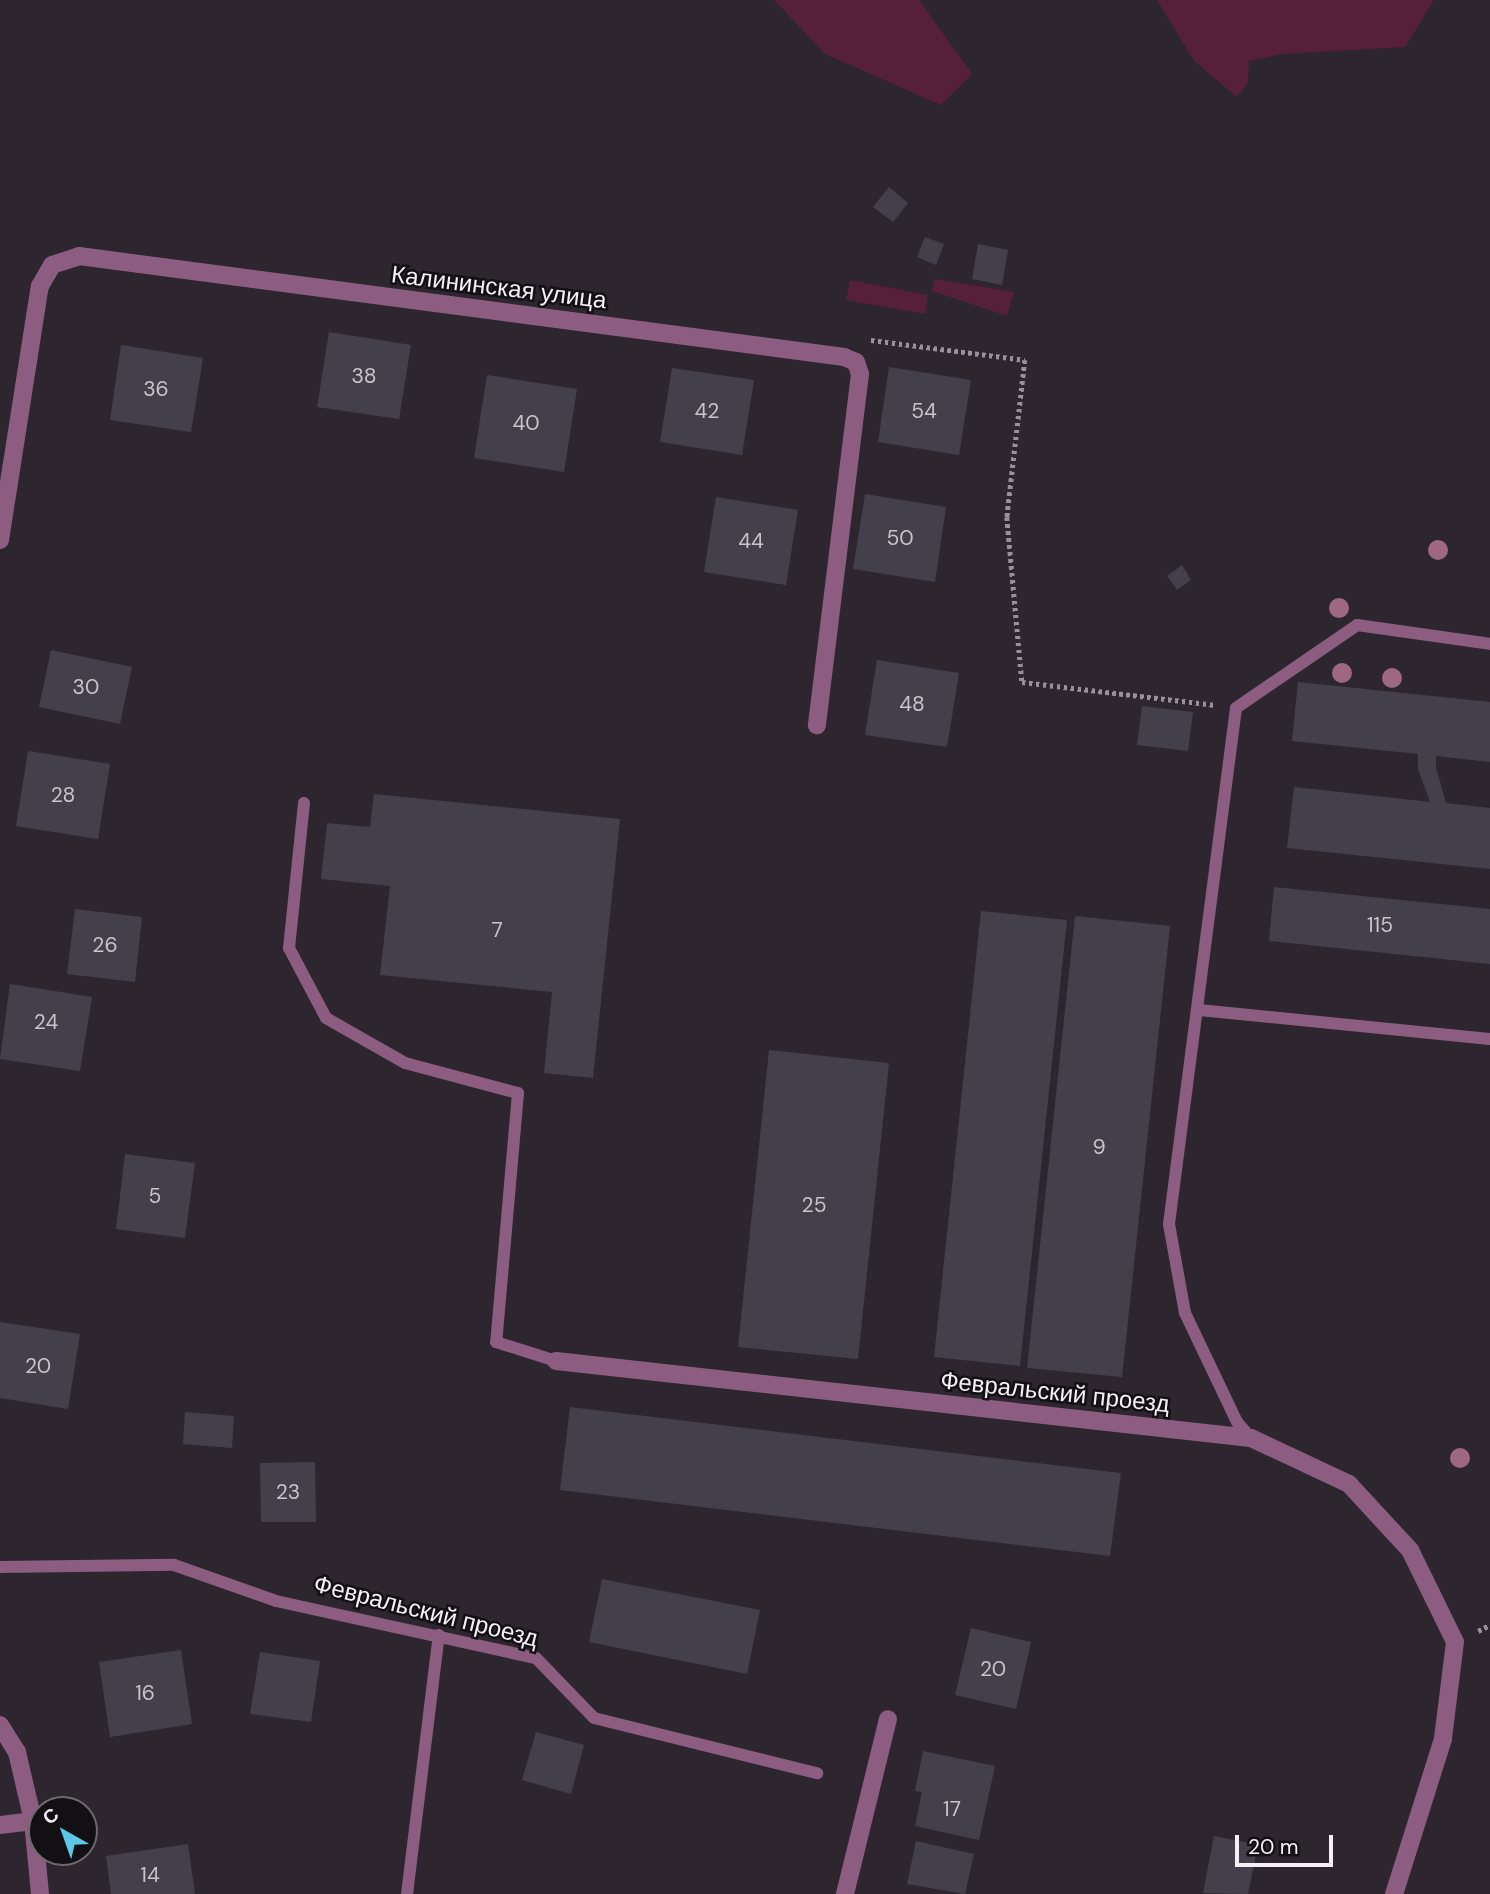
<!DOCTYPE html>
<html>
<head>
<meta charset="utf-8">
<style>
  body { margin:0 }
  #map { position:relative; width:1490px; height:1894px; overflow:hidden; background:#2d262f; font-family:"DM Sans",sans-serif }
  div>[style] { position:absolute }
  .green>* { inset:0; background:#552038 }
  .building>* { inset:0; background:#43404b }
  .path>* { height:4.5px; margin-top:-2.25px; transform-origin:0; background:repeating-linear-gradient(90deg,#979198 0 3.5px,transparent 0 7px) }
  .service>* { height:12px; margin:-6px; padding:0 6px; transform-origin:6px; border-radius:6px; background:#8c5d81 }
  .minor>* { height:18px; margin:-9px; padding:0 9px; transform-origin:9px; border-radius:9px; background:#8c5d81 }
  .trees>* { width:20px; height:20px; margin:-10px; border-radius:50%; background:#9e6880 }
  span { translate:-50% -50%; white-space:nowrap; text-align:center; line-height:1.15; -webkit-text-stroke:5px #131014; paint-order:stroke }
  .number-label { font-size:21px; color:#c8c4cb }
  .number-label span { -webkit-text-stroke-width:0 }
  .street-label { font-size:24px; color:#f5f0f6 }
  .north { position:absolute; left:28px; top:1796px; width:70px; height:70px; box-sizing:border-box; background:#131014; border:2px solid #6d6a6e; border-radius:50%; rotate:320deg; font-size:19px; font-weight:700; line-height:28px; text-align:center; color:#f5f0f6 }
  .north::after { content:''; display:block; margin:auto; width:24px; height:32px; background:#5cc7e8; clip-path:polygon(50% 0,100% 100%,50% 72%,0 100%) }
  .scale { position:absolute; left:1235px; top:1835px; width:98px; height:32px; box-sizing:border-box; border:4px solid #f5f0f6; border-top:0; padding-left:9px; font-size:21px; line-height:24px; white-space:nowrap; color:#f5f0f6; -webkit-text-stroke:5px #131014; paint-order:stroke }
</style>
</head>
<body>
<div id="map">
  <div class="green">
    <div style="clip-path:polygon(774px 0,919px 0,972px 74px,941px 105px,825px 54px)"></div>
    <div style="clip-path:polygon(1157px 0,1434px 0,1405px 47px,1282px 54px,1249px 61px,1248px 83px,1237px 97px,1194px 61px)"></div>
    <div style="clip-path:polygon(935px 279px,1014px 292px,1007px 316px,932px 291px)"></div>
    <div style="clip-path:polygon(850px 280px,928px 295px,925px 314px,846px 300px)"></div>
  </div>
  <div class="building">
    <div style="clip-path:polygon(889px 187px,908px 203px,893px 222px,873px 207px)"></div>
    <div style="clip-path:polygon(925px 237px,944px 244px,936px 265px,917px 257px)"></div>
    <div style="clip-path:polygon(978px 244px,1008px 250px,1002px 285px,972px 279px)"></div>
    <div style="clip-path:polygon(329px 332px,411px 345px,399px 419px,317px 407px)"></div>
    <div style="clip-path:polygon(121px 345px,203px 358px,191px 432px,110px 420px)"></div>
    <div style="clip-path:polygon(889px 367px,971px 380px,959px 455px,878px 442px)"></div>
    <div style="clip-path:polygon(672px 368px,754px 380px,742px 455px,660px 442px)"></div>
    <div style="clip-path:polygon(487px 375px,577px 389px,564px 472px,474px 458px)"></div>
    <div style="clip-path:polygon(865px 494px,946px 507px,935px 582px,853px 569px)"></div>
    <div style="clip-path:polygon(716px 497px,798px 510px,786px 585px,704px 572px)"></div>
    <div style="clip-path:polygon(1182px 565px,1191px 580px,1177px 590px,1167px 576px)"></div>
    <div style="clip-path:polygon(51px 650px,132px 667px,120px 724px,39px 707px)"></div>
    <div style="clip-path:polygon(877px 660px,959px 673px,947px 747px,865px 735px)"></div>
    <div style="clip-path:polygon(1298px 682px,1490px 702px,1490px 762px,1436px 756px,1436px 768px,1446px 803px,1490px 808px,1490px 869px,1287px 848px,1294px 787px,1430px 802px,1418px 769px,1418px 754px,1292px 741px)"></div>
    <div style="clip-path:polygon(1142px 706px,1193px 712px,1188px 751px,1137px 745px)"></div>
    <div style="clip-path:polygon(28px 751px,110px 764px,98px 839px,16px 826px)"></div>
    <div style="clip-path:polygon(374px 794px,620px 819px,593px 1078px,544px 1073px,552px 992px,380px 975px,390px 886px,321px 879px,327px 823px,370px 827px)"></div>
    <div style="clip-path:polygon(1274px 887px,1490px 909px,1490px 964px,1269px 941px)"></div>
    <div style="clip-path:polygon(75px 909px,142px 917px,135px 982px,67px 974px)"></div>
    <div style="clip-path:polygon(981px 911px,1067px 920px,1020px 1366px,934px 1357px)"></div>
    <div style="clip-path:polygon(1075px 916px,1170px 926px,1122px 1377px,1027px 1368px)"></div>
    <div style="clip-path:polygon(10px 984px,92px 997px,80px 1071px,0 1059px)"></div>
    <div style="clip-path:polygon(769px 1050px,889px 1063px,858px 1359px,738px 1347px)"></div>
    <div style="clip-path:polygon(125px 1154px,195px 1163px,185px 1238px,116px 1229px)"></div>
    <div style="clip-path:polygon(0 1322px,80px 1334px,68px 1409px,0 1398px)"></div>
    <div style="clip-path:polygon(570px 1407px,1121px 1473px,1110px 1556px,560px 1490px)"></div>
    <div style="clip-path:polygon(185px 1412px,234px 1416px,232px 1448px,183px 1444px)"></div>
    <div style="clip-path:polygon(315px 1462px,316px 1522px,261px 1522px,260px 1463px)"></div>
    <div style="clip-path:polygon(602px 1579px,760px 1610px,747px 1674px,589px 1642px)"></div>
    <div style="clip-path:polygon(971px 1628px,1031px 1642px,1016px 1709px,955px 1695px)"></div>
    <div style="clip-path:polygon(181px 1650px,192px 1724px,110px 1737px,99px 1662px)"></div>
    <div style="clip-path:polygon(260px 1652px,320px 1661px,311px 1722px,250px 1714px)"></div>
    <div style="clip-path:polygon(536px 1732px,584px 1745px,571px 1794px,522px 1780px)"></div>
    <div style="clip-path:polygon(923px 1751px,995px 1766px,979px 1840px,915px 1826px,922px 1792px,915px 1791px)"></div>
    <div style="clip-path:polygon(1214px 1836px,1258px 1845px,1248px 1894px,1203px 1893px)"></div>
    <div style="clip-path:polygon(916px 1841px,974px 1854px,965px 1894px,907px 1884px)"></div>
    <div style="clip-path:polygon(188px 1844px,195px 1894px,111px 1894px,106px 1856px)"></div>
  </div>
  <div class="path">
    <div style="left:871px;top:340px;width:155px;rotate:7.4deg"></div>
    <div style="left:1025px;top:360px;width:158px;rotate:96.5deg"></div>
    <div style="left:1007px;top:517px;width:166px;rotate:84.8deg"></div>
    <div style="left:1022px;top:682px;width:193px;rotate:6.8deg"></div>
    <div style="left:1478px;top:1631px;width:13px;rotate:-27deg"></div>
  </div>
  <div class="service">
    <div style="left:304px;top:803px;width:146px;rotate:95.9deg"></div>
    <div style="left:289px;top:948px;width:79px;rotate:62.1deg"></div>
    <div style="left:326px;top:1018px;width:91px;rotate:29.7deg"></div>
    <div style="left:405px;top:1063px;width:117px;rotate:14.9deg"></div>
    <div style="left:518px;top:1093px;width:250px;rotate:95deg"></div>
    <div style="left:496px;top:1342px;width:63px;rotate:17.6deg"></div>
    <div style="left:1199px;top:1010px;width:292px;rotate:5.7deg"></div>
    <div style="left:1251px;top:1438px;width:21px;rotate:-131deg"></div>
    <div style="left:1237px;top:1422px;width:121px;rotate:-115.5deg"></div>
    <div style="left:1185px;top:1313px;width:90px;rotate:-100.2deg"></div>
    <div style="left:1169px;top:1224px;width:520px;rotate:-82.6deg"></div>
    <div style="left:1236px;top:708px;width:147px;rotate:-34.4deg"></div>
    <div style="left:1357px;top:625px;width:134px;rotate:8.1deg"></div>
    <div style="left:0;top:1567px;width:174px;rotate:-0.7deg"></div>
    <div style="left:174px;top:1565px;width:108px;rotate:19.4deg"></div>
    <div style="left:276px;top:1601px;width:266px;rotate:12.4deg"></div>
    <div style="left:536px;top:1658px;width:83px;rotate:46deg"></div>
    <div style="left:594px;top:1718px;width:230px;rotate:13.9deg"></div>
    <div style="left:407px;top:1894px;width:261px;rotate:-83deg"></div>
  </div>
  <div class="minor">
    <div style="left:0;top:540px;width:257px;rotate:-81.1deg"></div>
    <div style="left:40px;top:286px;width:24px;rotate:-60deg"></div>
    <div style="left:52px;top:265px;width:28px;rotate:-18deg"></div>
    <div style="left:79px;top:256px;width:772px;rotate:7.52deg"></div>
    <div style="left:844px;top:357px;width:13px;rotate:23deg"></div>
    <div style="left:856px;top:362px;width:13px;rotate:72deg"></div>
    <div style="left:860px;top:374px;width:354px;rotate:97deg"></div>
    <div style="left:556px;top:1361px;width:699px;rotate:6.32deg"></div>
    <div style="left:1251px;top:1438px;width:108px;rotate:25.1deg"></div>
    <div style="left:1349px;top:1484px;width:90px;rotate:47.3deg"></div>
    <div style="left:1410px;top:1550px;width:102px;rotate:63.9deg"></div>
    <div style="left:1455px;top:1642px;width:98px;rotate:97.1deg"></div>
    <div style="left:1443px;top:1739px;width:163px;rotate:107.5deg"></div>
    <div style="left:0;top:1725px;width:32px;rotate:58deg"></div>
    <div style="left:17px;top:1752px;width:71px;rotate:76.9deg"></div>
    <div style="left:33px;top:1821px;width:73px;rotate:84.5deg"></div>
    <div style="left:0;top:1825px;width:33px;rotate:-7deg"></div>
    <div style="left:845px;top:1894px;width:180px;rotate:-76.2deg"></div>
  </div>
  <div class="trees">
    <div style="left:1438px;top:550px"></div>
    <div style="left:1339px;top:608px"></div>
    <div style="left:1342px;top:673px"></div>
    <div style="left:1392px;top:678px"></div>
    <div style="left:1460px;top:1458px"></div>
  </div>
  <div class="number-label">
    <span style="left:364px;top:376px">38</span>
    <span style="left:156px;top:389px">36</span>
    <span style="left:707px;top:411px">42</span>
    <span style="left:924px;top:411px">54</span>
    <span style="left:526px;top:423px">40</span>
    <span style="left:900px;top:538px">50</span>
    <span style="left:751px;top:541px">44</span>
    <span style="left:86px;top:687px">30</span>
    <span style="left:912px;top:704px">48</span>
    <span style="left:63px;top:795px">28</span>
    <span style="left:1380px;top:925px">115</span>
    <span style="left:497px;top:930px">7</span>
    <span style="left:105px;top:945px">26</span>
    <span style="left:46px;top:1022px">24</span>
    <span style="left:1099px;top:1147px">9</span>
    <span style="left:155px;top:1196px">5</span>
    <span style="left:814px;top:1205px">25</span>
    <span style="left:38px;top:1366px">20</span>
    <span style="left:288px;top:1492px">23</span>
    <span style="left:993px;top:1669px">20</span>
    <span style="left:145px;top:1693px">16</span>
    <span style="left:952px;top:1809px">17</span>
    <span style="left:150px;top:1875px">14</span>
  </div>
  <div class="street-label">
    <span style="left:499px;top:287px;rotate:7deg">Калининская улица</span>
    <span style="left:1055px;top:1392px;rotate:6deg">Февральский проезд</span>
    <span style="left:426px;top:1611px;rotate:14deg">Февральский проезд</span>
  </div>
  <div class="north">С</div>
  <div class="scale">20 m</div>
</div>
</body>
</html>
